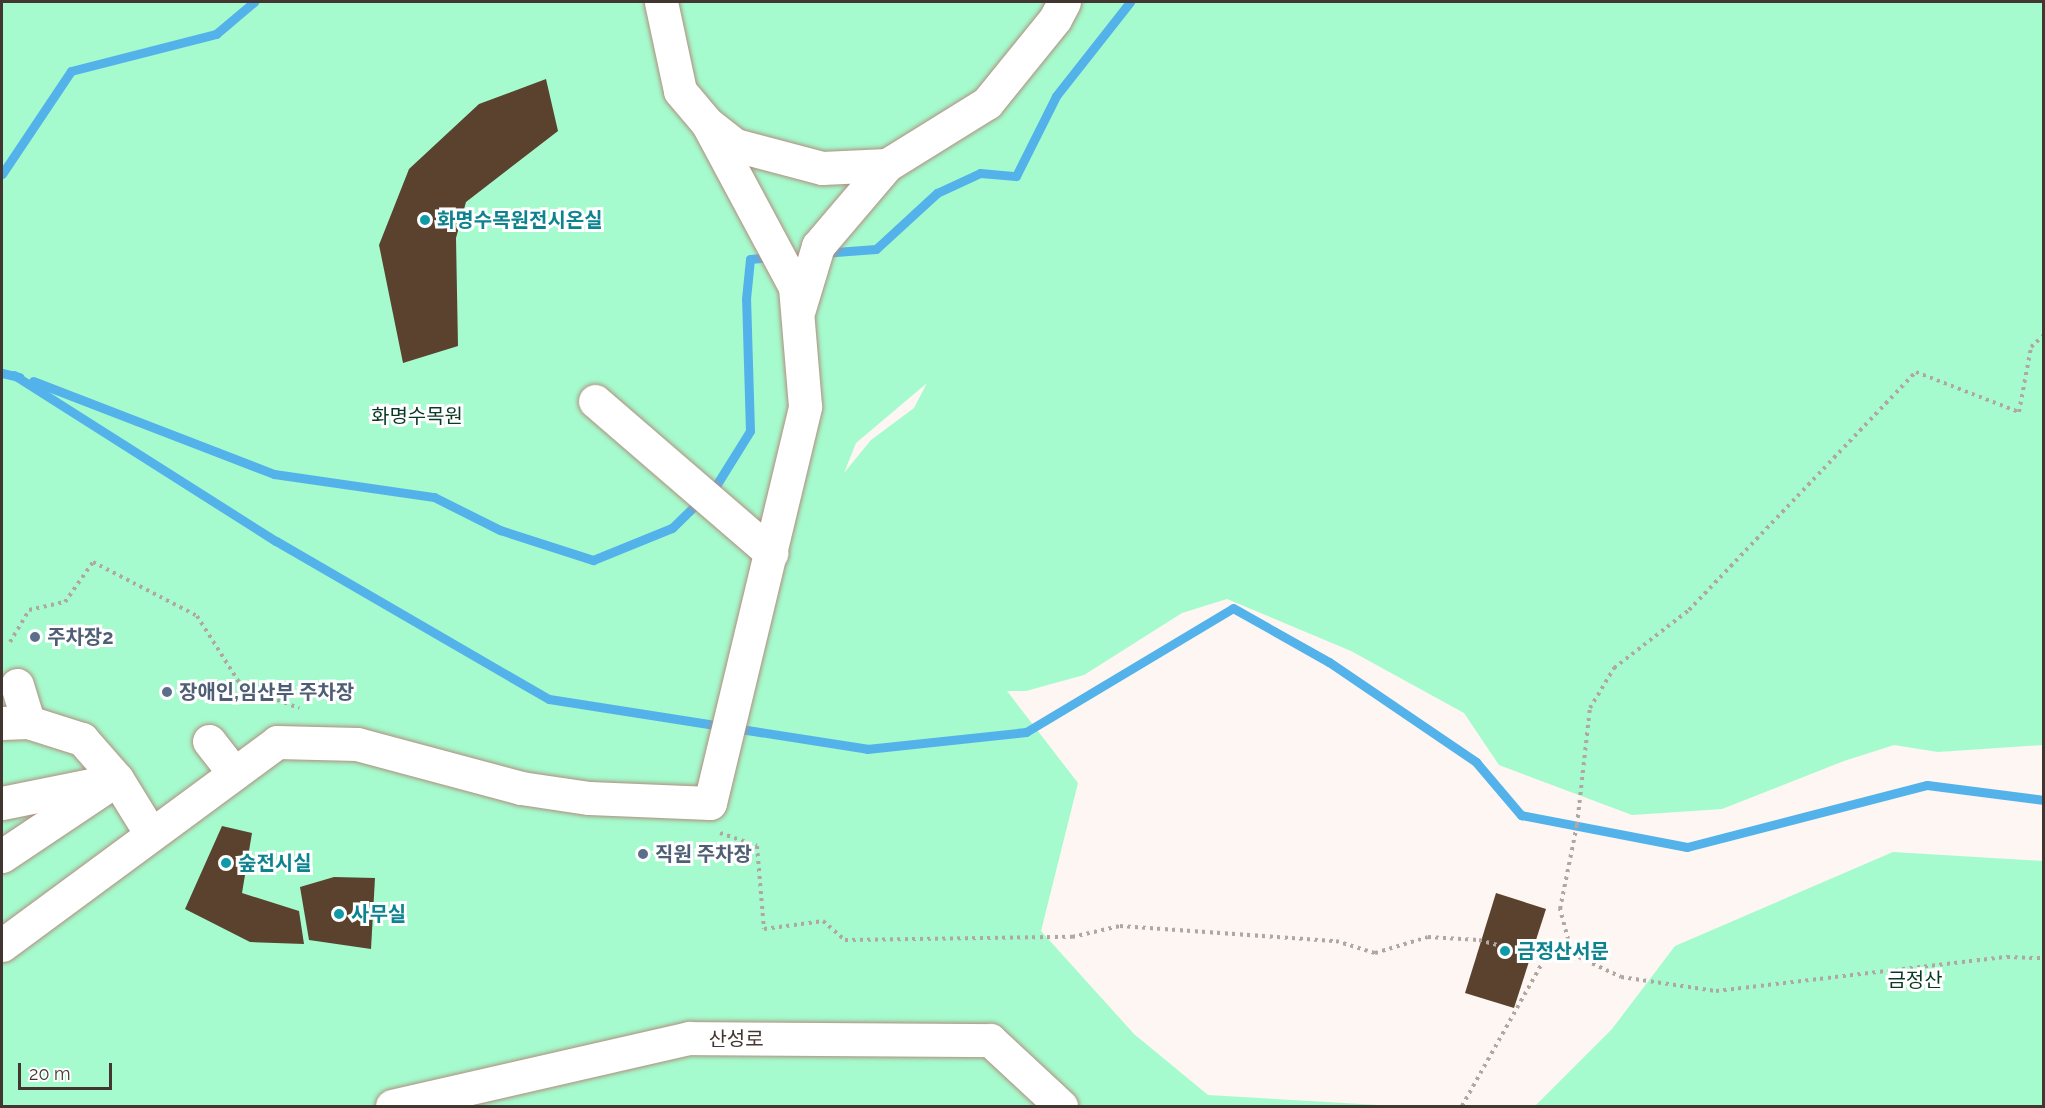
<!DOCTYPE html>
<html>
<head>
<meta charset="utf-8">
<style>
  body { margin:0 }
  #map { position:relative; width:2045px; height:1108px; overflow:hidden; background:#fdf6f2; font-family:Raleway,"Noto Sans KR",sans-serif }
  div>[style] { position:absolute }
  .green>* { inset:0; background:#a5fbce }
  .stream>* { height:9px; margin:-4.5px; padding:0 4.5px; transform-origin:4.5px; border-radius:4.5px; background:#54b2eb }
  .building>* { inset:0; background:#5b422e }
  .path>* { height:4px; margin-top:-2px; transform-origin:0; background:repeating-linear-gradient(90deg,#b0a7a2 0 3px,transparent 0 7.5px) }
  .roads { filter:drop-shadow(0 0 2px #b08e7f) drop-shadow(0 0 2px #b08e7f) }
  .minor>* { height:33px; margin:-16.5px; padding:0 16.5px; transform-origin:16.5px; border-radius:16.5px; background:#fff }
  .major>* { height:33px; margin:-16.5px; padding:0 16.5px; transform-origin:16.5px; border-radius:16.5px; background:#fff }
  .dots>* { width:16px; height:16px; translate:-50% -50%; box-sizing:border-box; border:3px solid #fff; border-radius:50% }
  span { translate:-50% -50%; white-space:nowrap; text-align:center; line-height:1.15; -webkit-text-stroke:6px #fff; paint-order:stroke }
  .culture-label { font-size:20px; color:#0d838f; font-weight:700 }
  .left { translate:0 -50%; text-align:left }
  .park-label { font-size:20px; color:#0a3825 }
  .service-label { font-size:20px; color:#4e5e75; font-weight:700 }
  .street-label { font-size:20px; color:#43352f }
  .frame { position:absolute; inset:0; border:3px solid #43352f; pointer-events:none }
  .scale { position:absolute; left:18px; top:1063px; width:94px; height:27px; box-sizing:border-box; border:3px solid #43352f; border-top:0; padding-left:8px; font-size:18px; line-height:21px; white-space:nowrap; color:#43352f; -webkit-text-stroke:4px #fff; paint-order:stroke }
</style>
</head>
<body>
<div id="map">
  <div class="green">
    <div style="clip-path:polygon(evenodd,2px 2px,2043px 2px,2043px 745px,1938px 752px,1894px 745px,1844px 761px,1722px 809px,1632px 815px,1499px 765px,1464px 713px,1351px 651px,1227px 599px,1182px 613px,1084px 675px,1026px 691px,1007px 691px,1078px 783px,1041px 931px,1134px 1034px,1208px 1095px,1396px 1106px,2px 1106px,2px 2px,927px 383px,914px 408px,871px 440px,844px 473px,856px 443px,927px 383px)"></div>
    <div style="clip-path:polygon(1893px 852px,2043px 861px,2043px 1106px,1535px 1106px,1612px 1029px,1675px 946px)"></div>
  </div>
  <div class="stream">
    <div style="left:2px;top:174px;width:124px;rotate:-56.2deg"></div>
    <div style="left:71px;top:71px;width:150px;rotate:-14.3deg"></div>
    <div style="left:216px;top:34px;width:50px;rotate:-40.1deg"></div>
    <div style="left:822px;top:253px;width:54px;rotate:-4.2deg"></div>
    <div style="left:876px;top:249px;width:83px;rotate:-42.6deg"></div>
    <div style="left:937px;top:193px;width:47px;rotate:-24.9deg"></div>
    <div style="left:980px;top:173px;width:36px;rotate:5deg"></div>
    <div style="left:1016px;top:176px;width:89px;rotate:-63.4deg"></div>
    <div style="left:1056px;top:96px;width:120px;rotate:-51.8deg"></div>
    <div style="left:2px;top:373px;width:18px;rotate:13deg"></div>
    <div style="left:14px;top:375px;width:310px;rotate:32.4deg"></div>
    <div style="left:276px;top:541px;width:315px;rotate:30.1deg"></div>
    <div style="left:549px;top:699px;width:322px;rotate:8.9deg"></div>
    <div style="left:867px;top:749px;width:160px;rotate:-6.1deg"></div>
    <div style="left:1026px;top:732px;width:241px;rotate:-30.9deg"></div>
    <div style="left:1233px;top:608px;width:110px;rotate:29.4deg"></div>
    <div style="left:1329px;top:662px;width:178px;rotate:34.2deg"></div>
    <div style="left:1476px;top:762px;width:70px;rotate:49.7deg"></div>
    <div style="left:1521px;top:815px;width:169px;rotate:10.9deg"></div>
    <div style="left:1687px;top:847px;width:248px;rotate:-14.5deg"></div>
    <div style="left:1927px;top:785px;width:118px;rotate:7.3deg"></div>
    <div style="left:33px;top:381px;width:258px;rotate:21.1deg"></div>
    <div style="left:274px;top:474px;width:162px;rotate:8.2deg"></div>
    <div style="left:434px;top:497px;width:74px;rotate:26.6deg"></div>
    <div style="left:500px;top:530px;width:98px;rotate:17.9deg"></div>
    <div style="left:593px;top:560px;width:85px;rotate:-22.1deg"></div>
    <div style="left:672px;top:528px;width:63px;rotate:-44.4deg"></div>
    <div style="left:717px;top:484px;width:62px;rotate:-58.1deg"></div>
    <div style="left:750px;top:431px;width:132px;rotate:-91.7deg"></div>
    <div style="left:746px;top:299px;width:40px;rotate:-84.3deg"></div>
    <div style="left:750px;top:259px;width:22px;rotate:-5deg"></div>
  </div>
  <div class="building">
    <div style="clip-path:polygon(546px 79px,558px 131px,466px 202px,456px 238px,458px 346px,403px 363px,379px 245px,409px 169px,479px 104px)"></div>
    <div style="clip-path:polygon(222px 826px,252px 833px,242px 893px,299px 911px,304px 944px,250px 942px,185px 909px)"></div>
    <div style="clip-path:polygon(334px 877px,375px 878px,371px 949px,309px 940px,300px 887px)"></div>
    <div style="clip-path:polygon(1496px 893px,1546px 909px,1514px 1008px,1465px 993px)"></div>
  </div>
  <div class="path">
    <div style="left:10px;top:642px;width:37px;rotate:-59deg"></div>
    <div style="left:29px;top:610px;width:37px;rotate:-13deg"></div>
    <div style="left:65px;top:602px;width:49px;rotate:-55deg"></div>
    <div style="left:93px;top:562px;width:117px;rotate:27.4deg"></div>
    <div style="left:197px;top:616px;width:84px;rotate:57.6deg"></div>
    <div style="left:242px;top:687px;width:61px;rotate:20.2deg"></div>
    <div style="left:720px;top:833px;width:39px;rotate:19deg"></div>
    <div style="left:757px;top:846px;width:83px;rotate:85.2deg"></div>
    <div style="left:764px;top:929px;width:60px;rotate:-7.7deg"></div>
    <div style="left:823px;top:921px;width:29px;rotate:41deg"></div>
    <div style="left:845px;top:940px;width:227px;rotate:-0.8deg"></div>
    <div style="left:1072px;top:937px;width:49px;rotate:-12.9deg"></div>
    <div style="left:1120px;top:926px;width:217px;rotate:4deg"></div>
    <div style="left:1336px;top:941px;width:41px;rotate:17.1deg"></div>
    <div style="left:1375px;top:953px;width:55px;rotate:-16.8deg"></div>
    <div style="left:1428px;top:937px;width:51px;rotate:3.4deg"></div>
    <div style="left:1479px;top:940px;width:68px;rotate:15.3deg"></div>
    <div style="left:1572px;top:954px;width:54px;rotate:25.1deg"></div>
    <div style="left:1621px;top:977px;width:96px;rotate:8.4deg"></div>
    <div style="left:1716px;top:991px;width:293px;rotate:-6.7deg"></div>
    <div style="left:2007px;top:957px;width:37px;rotate:2deg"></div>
    <div style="left:1462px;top:1106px;width:170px;rotate:-60.7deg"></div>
    <div style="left:1545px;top:958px;width:27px;rotate:-8deg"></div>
    <div style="left:1572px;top:954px;width:47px;rotate:-104.9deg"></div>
    <div style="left:1560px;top:909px;width:86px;rotate:-78.6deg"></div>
    <div style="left:1577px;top:825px;width:118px;rotate:-83.7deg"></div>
    <div style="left:1590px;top:708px;width:47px;rotate:-59deg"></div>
    <div style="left:1614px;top:668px;width:95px;rotate:-37.7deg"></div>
    <div style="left:1689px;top:610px;width:329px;rotate:-46.4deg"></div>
    <div style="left:1916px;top:372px;width:110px;rotate:21.2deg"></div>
    <div style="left:2019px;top:412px;width:66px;rotate:-79.5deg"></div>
    <div style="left:2031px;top:347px;width:18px;rotate:-43deg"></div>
  </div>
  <div class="roads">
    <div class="minor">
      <div style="left:661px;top:2px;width:91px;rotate:77.9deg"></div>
      <div style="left:680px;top:91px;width:42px;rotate:49.8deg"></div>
      <div style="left:707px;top:123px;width:36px;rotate:38deg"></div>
      <div style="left:735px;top:145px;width:90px;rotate:14.8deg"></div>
      <div style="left:822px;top:168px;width:65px;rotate:-2.6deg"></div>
      <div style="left:887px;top:165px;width:118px;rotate:-31.8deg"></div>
      <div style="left:987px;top:103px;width:108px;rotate:-51deg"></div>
      <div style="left:1055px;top:19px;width:19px;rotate:-62deg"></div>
      <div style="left:799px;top:309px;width:66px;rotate:-73.2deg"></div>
      <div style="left:818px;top:246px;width:106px;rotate:-49.6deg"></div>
      <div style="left:595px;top:401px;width:233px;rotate:40.8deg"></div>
      <div style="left:17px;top:685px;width:39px;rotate:73deg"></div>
      <div style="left:2px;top:723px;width:26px;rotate:-2deg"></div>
      <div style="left:28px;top:722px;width:57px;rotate:17.5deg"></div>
      <div style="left:82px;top:739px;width:53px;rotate:48.8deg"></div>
      <div style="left:117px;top:779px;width:65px;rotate:58.3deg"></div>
      <div style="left:209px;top:741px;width:41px;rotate:52deg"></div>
      <div style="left:2px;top:803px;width:101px;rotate:-11.4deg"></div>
      <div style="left:2px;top:856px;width:138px;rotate:-33.8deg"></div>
      <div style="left:2px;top:945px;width:342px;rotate:-36.4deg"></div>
      <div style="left:277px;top:742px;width:80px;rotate:1.4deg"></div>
      <div style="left:357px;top:744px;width:170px;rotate:15deg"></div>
      <div style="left:521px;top:788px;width:69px;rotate:8.4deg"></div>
      <div style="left:589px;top:798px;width:121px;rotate:2.4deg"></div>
      <div style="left:710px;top:803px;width:408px;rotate:-76.5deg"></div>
      <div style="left:805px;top:406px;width:119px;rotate:-94.8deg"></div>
      <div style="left:795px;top:287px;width:186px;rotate:-118.2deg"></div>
    </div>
    <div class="major">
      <div style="left:392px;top:1106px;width:305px;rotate:-12.9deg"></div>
      <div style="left:689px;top:1038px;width:301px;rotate:0.4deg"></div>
      <div style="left:990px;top:1040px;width:97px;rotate:42.9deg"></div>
    </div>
  </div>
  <div class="dots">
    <div style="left:425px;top:220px;background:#0f9aa8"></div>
    <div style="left:35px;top:637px;background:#5c6f8a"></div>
    <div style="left:167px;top:692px;background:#5c6f8a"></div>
    <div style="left:643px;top:854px;background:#5c6f8a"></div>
    <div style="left:226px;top:863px;background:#0f9aa8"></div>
    <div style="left:339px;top:914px;background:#0f9aa8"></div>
    <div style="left:1505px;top:951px;background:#0f9aa8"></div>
  </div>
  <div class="culture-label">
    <span class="left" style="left:437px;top:220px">화명수목원전시온실</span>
    <span class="left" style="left:238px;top:863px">숲전시실</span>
    <span class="left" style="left:351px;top:914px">사무실</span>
    <span class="left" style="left:1517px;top:951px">금정산서문</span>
  </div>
  <div class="park-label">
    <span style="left:417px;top:416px">화명수목원</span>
    <span style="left:1915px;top:980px">금정산</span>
  </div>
  <div class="service-label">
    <span class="left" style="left:47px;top:637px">주차장2</span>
    <span class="left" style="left:179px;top:692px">장애인,임산부 주차장</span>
    <span class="left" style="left:655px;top:854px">직원 주차장</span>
  </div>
  <div class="street-label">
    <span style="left:736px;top:1039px">산성로</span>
  </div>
  <div class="frame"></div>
  <div class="scale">20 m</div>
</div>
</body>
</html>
